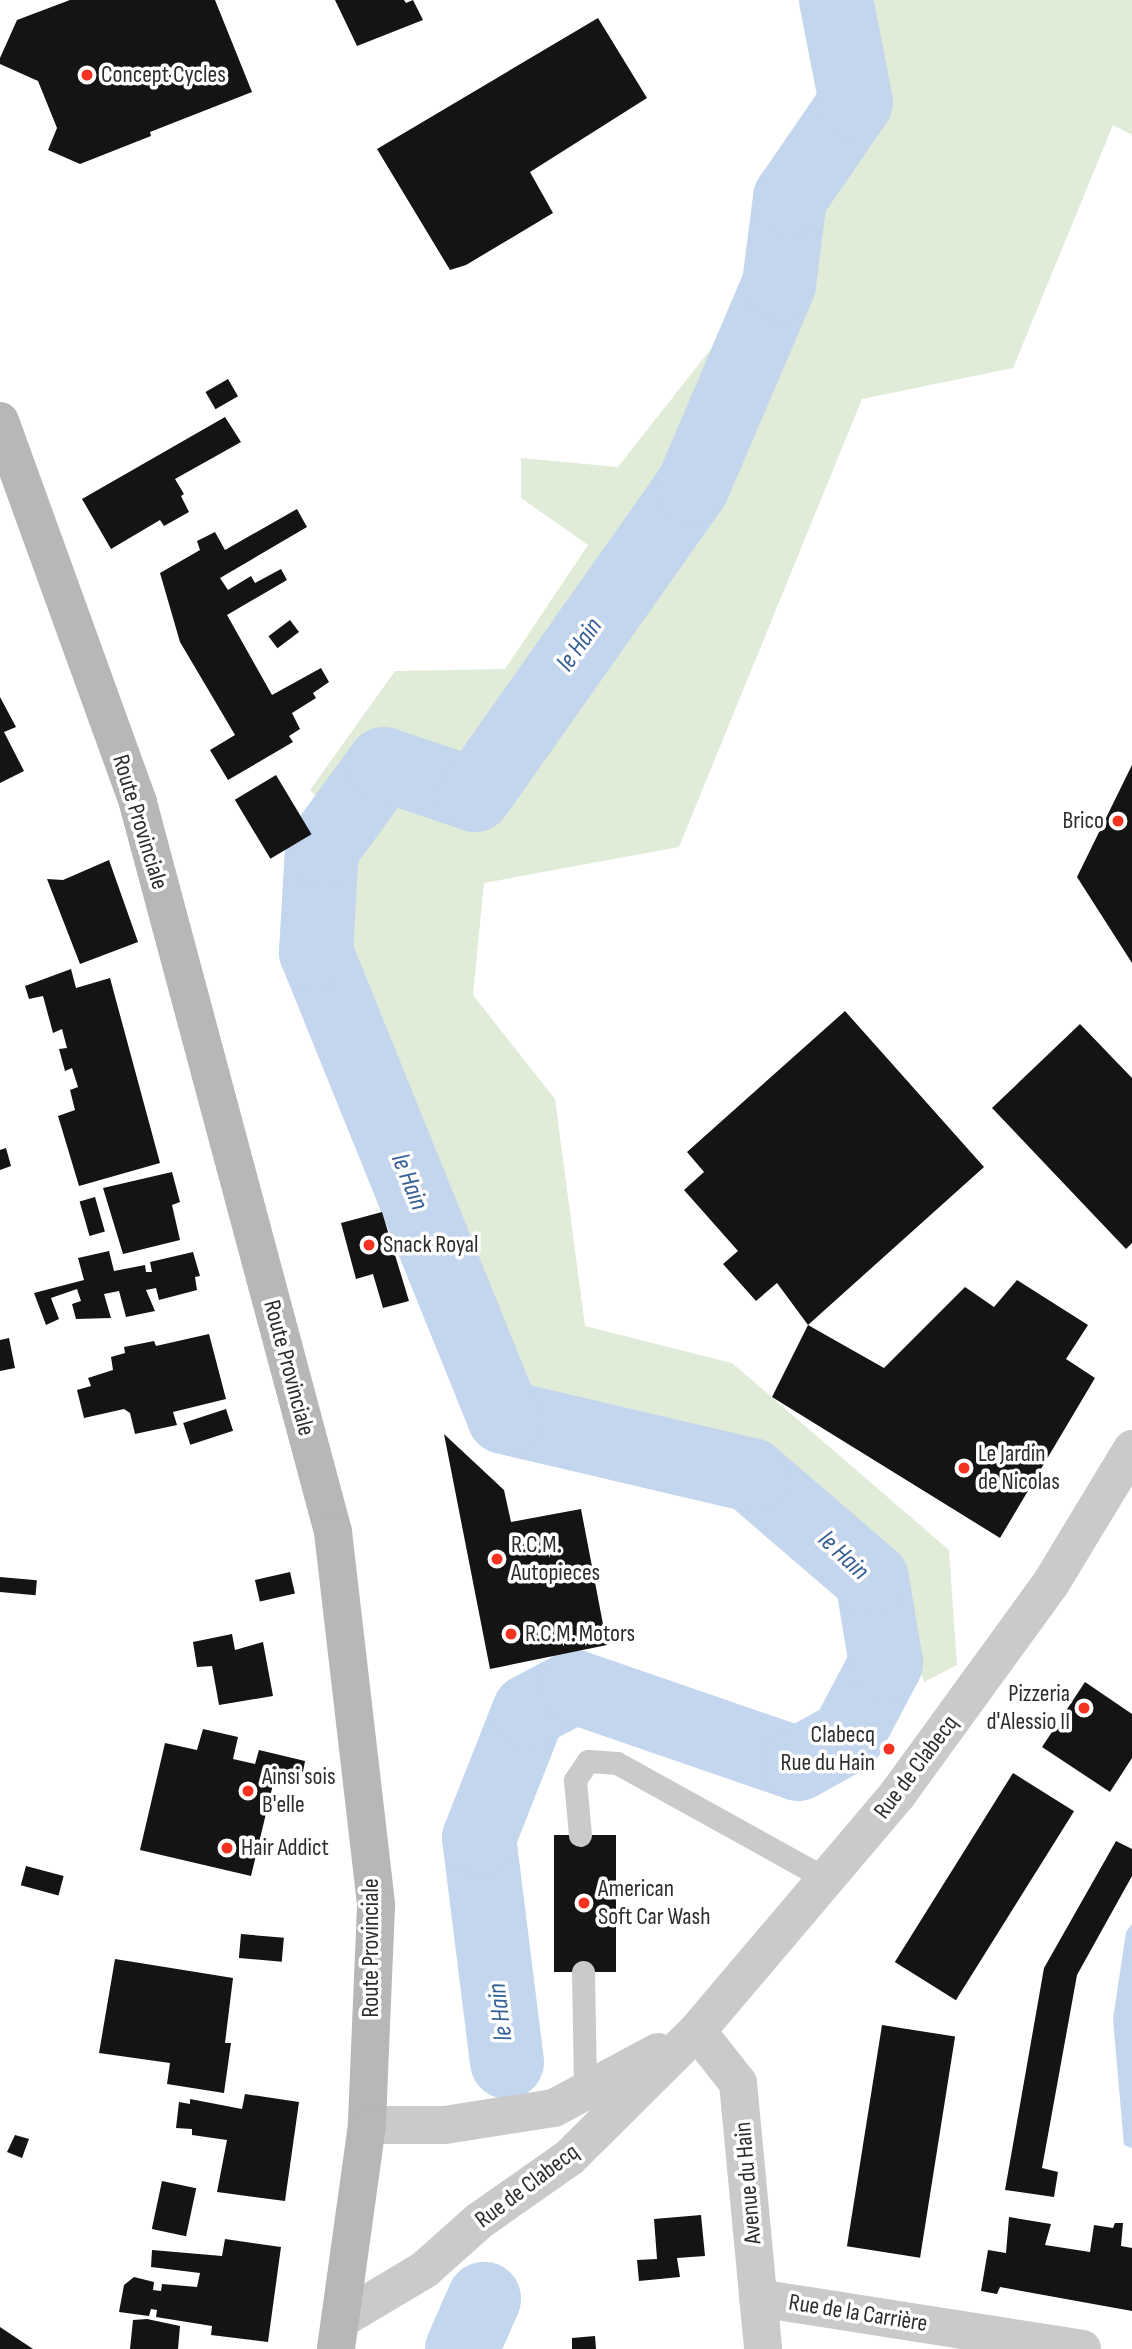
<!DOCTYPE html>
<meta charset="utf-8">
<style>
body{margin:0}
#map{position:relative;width:1132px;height:2349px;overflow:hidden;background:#fff;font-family:"Sofia Sans Condensed",sans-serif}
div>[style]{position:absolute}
.green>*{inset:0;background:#e0ecd8}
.water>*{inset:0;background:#c3d6ee}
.river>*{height:74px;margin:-37px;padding:0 37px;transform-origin:37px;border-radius:37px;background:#c3d6ee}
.building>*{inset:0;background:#141414;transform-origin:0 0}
.service>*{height:23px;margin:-11.5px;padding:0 11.5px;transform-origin:11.5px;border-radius:11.5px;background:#cacaca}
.minor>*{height:38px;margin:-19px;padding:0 19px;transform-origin:19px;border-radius:19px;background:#cacaca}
.tertiary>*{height:38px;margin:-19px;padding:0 19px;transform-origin:19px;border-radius:19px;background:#cacaca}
.secondary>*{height:38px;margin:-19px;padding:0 19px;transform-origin:19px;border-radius:19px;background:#b7b7b7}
.dots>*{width:19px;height:19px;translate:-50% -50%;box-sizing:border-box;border:4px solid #fff;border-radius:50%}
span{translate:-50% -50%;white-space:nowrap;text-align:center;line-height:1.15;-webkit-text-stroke:7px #fff;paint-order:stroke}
.poi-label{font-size:24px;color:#2d2d2d}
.left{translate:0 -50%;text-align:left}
.right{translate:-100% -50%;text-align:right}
.street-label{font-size:24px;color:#2d2d2d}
.water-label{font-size:26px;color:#355f95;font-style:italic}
</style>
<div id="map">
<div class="green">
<div style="clip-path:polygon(866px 0,1132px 0,1132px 135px,1113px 125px,1013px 368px,862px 399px,679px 847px,484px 883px,473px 995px,555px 1099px,585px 1326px,732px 1363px,949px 1550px,957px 1665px,924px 1682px,889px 1570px,765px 1467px,538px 1432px,451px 1291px,350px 963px,356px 837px,310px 790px,395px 671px,505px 669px,588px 545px,521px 498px,521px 458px,618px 467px,732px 322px,808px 288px,798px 233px,863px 133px,873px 46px)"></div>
</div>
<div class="water">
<div style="clip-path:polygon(1132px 1924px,1132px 2148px,1124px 2145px,1113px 2019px,1126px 1932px)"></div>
</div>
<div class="river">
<div style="left:507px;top:2062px;width:226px;rotate:-97.1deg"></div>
<div style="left:479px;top:1838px;width:136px;rotate:-68.5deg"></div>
<div style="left:529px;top:1711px;width:52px;rotate:-27.6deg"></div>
<div style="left:575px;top:1687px;width:236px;rotate:19deg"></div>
<div style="left:798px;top:1764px;width:56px;rotate:-28.9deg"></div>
<div style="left:847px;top:1737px;width:84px;rotate:-62.2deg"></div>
<div style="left:886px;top:1663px;width:85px;rotate:-99.5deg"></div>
<div style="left:872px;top:1579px;width:160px;rotate:-139.3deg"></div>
<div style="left:751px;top:1475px;width:254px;rotate:-166.8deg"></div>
<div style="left:504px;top:1417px;width:502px;rotate:-112.01deg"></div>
<div style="left:316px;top:952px;width:103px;rotate:-86.7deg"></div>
<div style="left:322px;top:849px;width:105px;rotate:-53.9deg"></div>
<div style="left:384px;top:764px;width:96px;rotate:18.8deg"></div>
<div style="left:475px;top:795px;width:378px;rotate:-54.8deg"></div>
<div style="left:693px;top:486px;width:220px;rotate:-66.9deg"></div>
<div style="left:779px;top:284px;width:87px;rotate:-82.7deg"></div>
<div style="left:790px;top:198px;width:116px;rotate:-55.5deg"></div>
<div style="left:856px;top:102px;width:104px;rotate:-101.1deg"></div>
<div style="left:462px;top:2349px;width:55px;rotate:-66.3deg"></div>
</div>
<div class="building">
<div style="clip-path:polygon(70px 0,215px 0,252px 92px,150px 132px,151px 136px,80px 164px,48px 150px,57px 128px,38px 81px,0 64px,0 58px,17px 20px)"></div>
<div style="clip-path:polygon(335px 0,404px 0,406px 3px,413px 0,423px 20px,357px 46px)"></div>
<div style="clip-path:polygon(598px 18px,647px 98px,530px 172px,553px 213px,466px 265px,450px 270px,377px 149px)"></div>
<div style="left:228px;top:379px;width:20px;height:26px;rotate:60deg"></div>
<div style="clip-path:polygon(225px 417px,241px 442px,175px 479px,184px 494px,181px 496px,189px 512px,164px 526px,160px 520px,111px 549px,82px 499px)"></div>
<div style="clip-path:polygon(297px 509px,307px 527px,220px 578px,228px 590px,251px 576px,255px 583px,281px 569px,287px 580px,227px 615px,272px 695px,321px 668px,329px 682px,313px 693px,316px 698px,292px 713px,300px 729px,289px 736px,293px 742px,228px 780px,210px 750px,235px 735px,180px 642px,160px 573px,200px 550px,197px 541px,215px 532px,225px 550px)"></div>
<div style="left:290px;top:620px;width:15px;height:27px;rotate:53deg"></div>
<div style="clip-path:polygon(0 697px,16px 727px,4px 732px,24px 771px,0 783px)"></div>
<div style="clip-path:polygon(1132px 765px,1132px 963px,1077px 877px)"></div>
<div style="left:276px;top:775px;width:69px;height:48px;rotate:59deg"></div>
<div style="clip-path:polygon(109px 860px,138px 942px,80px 964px,47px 879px,63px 880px)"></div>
<div style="clip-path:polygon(71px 969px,76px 988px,110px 978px,160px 1163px,79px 1186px,58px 1116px,75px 1110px,70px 1090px,78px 1087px,72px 1068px,65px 1071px,59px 1049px,67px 1048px,62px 1029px,53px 1033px,43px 996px,29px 999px,25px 986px)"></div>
<div style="clip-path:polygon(845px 1011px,984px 1167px,808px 1325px,777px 1283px,756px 1301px,723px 1264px,738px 1251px,684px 1190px,704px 1172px,687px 1152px)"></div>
<div style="clip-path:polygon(1080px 1024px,1132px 1078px,1132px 1243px,1126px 1249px,992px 1108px)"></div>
<div style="clip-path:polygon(6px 1148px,11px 1166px,0 1170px,0 1150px)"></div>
<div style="clip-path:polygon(172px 1172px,180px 1202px,172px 1205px,180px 1240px,123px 1254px,103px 1188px)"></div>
<div style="left:95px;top:1197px;width:36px;height:16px;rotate:74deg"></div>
<div style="clip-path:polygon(382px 1212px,409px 1301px,383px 1308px,373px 1274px,356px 1279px,341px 1223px)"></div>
<div style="clip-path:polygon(109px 1251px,114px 1271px,145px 1265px,146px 1272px,152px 1272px,150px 1262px,193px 1252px,200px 1276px,195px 1277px,197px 1290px,159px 1300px,156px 1288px,146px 1290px,155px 1311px,126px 1317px,119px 1291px,104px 1294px,111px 1318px,76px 1319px,72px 1304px,81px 1301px,77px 1289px,51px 1298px,59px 1319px,46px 1325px,34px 1293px,84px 1280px,78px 1258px)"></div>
<div style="clip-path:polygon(1017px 1280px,1088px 1325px,1066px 1359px,1095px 1378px,1000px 1538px,772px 1397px,808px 1325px,884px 1368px,965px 1287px,994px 1307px)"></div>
<div style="clip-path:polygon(209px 1334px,226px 1399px,173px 1412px,177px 1425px,135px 1434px,130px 1413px,124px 1409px,84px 1418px,77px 1390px,91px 1386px,88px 1378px,113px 1370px,111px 1357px,125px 1353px,124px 1347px,154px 1341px,156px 1346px)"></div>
<div style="clip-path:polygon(9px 1338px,15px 1368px,0 1371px,0 1340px)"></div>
<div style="left:226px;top:1409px;width:23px;height:45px;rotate:72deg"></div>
<div style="clip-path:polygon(444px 1434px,504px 1490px,511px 1522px,581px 1509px,607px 1645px,490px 1669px)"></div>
<div style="left:290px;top:1572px;width:22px;height:36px;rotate:77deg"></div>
<div style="left:0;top:1577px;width:37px;height:15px;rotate:5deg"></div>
<div style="clip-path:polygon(232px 1634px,235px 1650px,263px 1642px,273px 1696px,219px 1705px,212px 1666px,197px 1667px,193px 1642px)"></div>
<div style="clip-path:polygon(1085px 1682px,1132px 1714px,1132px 1758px,1110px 1792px,1042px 1747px)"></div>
<div style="clip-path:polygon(203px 1729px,238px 1737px,233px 1759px,255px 1764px,259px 1750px,305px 1761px,302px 1778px,276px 1772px,251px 1876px,140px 1850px,165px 1743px,197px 1750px)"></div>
<div style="left:1013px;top:1773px;width:72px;height:223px;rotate:32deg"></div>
<div style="left:554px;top:1835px;width:62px;height:137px"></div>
<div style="clip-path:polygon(1116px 1841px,1132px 1849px,1132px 1876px,1077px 1975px,1042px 2168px,1058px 2172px,1054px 2197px,1005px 2190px,1044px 1968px)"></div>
<div style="left:26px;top:1866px;width:39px;height:20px;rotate:15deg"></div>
<div style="left:241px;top:1934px;width:43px;height:24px;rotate:5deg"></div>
<div style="clip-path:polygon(115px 1959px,233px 1978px,225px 2043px,231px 2043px,224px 2093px,167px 2084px,170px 2063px,99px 2053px)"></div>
<div style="left:882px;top:2025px;width:74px;height:224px;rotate:9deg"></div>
<div style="clip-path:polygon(245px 2094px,299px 2102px,285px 2201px,217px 2192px,227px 2140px,192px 2135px,192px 2129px,176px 2128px,179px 2102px,190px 2104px,190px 2099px,242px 2109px)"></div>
<div style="clip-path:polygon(15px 2135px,29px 2139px,22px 2158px,7px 2152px)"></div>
<div style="left:162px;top:2181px;width:35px;height:49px;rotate:12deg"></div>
<div style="clip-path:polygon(701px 2215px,705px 2256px,677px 2258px,680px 2277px,639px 2281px,637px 2260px,657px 2259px,654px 2219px)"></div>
<div style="clip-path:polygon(1009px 2217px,1051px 2224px,1045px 2245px,1090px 2252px,1094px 2225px,1113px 2228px,1115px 2223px,1123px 2223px,1121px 2246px,1132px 2248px,1132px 2311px,1000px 2287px,997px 2294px,981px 2291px,988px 2250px,1006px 2253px)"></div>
<div style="clip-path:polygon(225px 2239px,281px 2247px,268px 2342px,211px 2335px,212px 2326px,156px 2317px,157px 2310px,151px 2309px,149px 2316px,119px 2312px,124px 2285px,134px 2277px,154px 2282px,153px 2290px,161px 2291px,162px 2284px,197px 2287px,200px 2273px,151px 2267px,152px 2250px,222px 2256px)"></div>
<div style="clip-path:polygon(147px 2319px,180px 2326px,178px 2349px,130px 2349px,133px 2320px)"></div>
<div style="clip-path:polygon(0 2327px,33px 2349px,0 2349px)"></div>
<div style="clip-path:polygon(595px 2336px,596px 2349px,572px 2349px,572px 2338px)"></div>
</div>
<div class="service">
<div style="left:580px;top:1835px;width:55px;rotate:-95.2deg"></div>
<div style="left:575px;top:1780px;width:23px;rotate:-56deg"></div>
<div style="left:588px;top:1761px;width:29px;rotate:4deg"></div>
<div style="left:617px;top:1763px;width:239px;rotate:29deg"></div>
<div style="left:583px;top:1972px;width:120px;rotate:89deg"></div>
</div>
<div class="minor">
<div style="left:697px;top:2031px;width:66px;rotate:51.7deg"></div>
<div style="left:738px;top:2083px;width:267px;rotate:84.6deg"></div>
<div style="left:758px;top:2298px;width:328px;rotate:8.9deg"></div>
</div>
<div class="tertiary">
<div style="left:367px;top:2125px;width:78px"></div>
<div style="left:445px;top:2125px;width:110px;rotate:-8.9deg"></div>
<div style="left:554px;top:2108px;width:118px;rotate:-28.3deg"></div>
<div style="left:340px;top:2320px;width:98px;rotate:-30.8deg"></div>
<div style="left:424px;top:2270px;width:74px;rotate:-41.7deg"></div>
<div style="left:479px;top:2221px;width:111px;rotate:-35.1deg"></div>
<div style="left:570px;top:2157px;width:179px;rotate:-44.8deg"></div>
<div style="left:697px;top:2031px;width:309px;rotate:-49.7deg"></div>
<div style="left:897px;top:1795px;width:262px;rotate:-54deg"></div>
<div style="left:1051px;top:1583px;width:157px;rotate:-58.8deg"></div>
</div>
<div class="secondary">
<div style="left:0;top:421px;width:406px;rotate:70.1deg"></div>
<div style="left:138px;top:803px;width:755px;rotate:75.02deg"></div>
<div style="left:333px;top:1532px;width:376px;rotate:83.4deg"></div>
<div style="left:376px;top:1906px;width:219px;rotate:92.4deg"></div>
<div style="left:367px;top:2125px;width:226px;rotate:97.9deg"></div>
</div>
<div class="dots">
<div style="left:87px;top:75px;background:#f3331f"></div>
<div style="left:1118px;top:821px;background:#f3331f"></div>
<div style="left:369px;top:1245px;background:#f3331f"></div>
<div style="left:964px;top:1468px;background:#f3331f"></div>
<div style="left:497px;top:1559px;background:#f3331f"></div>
<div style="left:511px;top:1634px;background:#f3331f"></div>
<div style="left:1084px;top:1708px;background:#f3331f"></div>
<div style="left:889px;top:1749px;background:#f3331f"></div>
<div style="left:248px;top:1791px;background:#f3331f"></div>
<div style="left:227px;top:1848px;background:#f3331f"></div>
<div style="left:584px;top:1903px;background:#f3331f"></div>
</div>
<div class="poi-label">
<span class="left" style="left:101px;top:75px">Concept Cycles</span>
<span class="right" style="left:1104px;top:821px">Brico</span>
<span class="left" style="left:383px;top:1245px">Snack Royal</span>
<span class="left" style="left:978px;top:1468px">Le Jardin<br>de Nicolas</span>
<span class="left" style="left:511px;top:1559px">R.C.M.<br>Autopieces</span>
<span class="left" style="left:525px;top:1634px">R.C.M. Motors</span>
<span class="right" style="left:1070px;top:1708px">Pizzeria<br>d'Alessio II</span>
<span class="right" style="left:875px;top:1749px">Clabecq<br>Rue du Hain</span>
<span class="left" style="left:262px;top:1791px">Ainsi sois<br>B'elle</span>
<span class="left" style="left:241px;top:1848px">Hair Addict</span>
<span class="left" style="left:598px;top:1903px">American<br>Soft Car Wash</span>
</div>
<div class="street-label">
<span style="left:140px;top:822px;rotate:73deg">Route Provinciale</span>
<span style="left:289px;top:1368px;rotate:75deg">Route Provinciale</span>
<span style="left:916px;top:1767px;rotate:-53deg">Rue de Clabecq</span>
<span style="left:371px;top:1948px;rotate:-90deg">Route Provinciale</span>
<span style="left:748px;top:2183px;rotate:-95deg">Avenue du Hain</span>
<span style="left:527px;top:2186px;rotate:-37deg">Rue de Clabecq</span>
<span style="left:858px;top:2313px;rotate:9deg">Rue de la Carrière</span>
</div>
<div class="water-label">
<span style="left:580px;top:645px;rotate:-55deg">le Hain</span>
<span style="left:409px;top:1182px;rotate:68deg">le Hain</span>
<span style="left:843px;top:1556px;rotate:43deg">le Hain</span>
<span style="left:501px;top:2012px;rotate:-97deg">le Hain</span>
</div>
</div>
